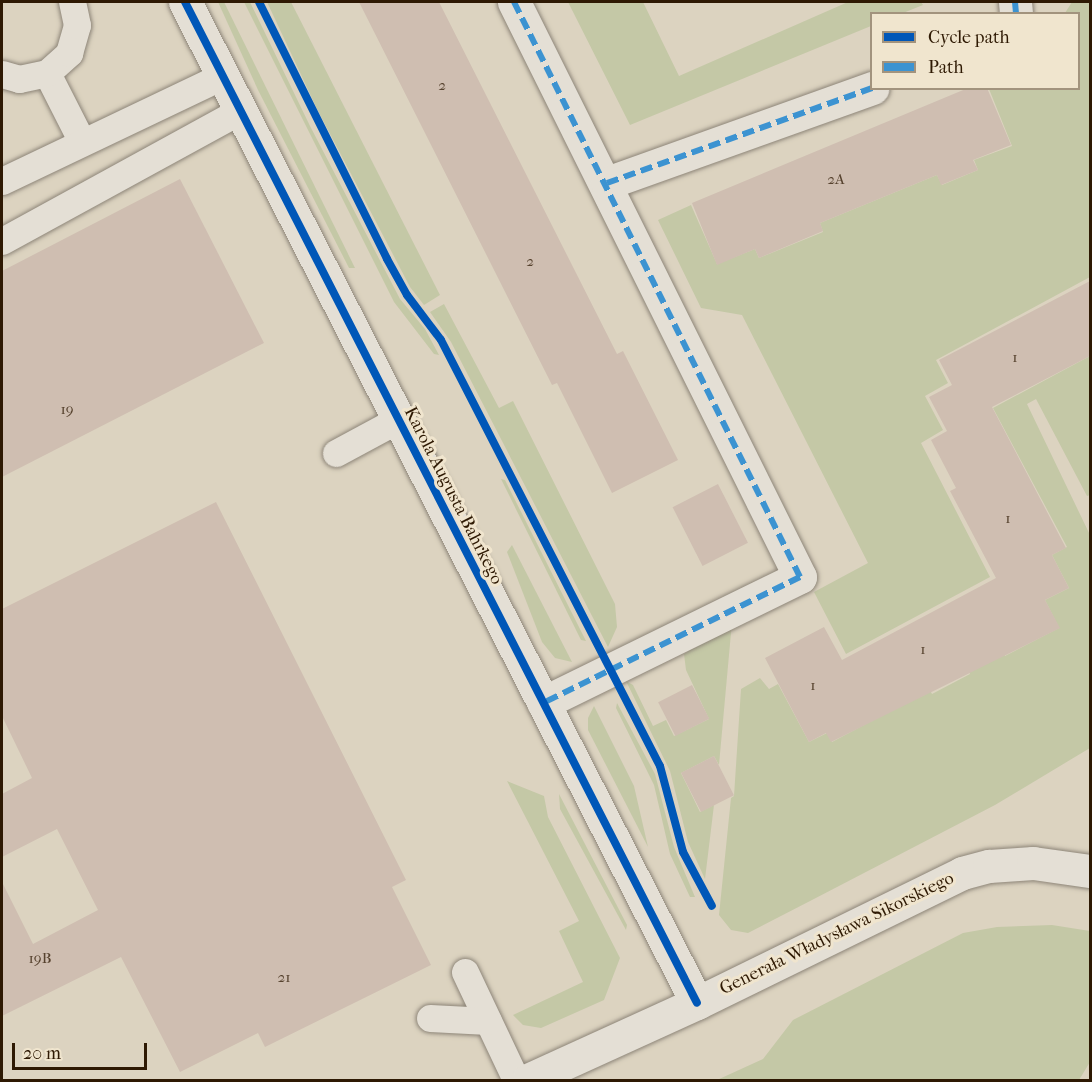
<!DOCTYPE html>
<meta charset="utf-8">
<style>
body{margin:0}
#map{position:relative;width:1092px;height:1082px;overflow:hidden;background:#dcd3c0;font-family:"IM FELL French Canon",serif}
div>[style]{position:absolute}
.green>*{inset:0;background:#c4c8a6}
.building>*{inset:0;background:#cfbeb1;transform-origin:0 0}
.roads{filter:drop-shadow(0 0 2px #8d8578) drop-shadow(0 0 2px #8d8578)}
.lane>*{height:27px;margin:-13.5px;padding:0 13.5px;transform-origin:13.5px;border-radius:13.5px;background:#e4dfd5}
.street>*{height:33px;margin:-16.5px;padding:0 16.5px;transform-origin:16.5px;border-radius:16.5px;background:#e4dfd5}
.secondary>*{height:33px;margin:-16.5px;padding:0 16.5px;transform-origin:16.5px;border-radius:16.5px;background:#e4dfd5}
.quiet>*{height:6px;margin-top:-3px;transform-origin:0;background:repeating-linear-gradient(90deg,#3c93d1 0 12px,transparent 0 18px)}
.cycleway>*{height:8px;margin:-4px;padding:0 4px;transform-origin:4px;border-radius:4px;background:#0057b8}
span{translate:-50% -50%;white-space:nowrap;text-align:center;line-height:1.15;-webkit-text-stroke:6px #f0e5ce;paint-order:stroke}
.number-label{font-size:15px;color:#56422e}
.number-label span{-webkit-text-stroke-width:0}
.street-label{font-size:18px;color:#2e1903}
.frame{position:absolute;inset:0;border:3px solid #2e1903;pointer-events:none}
.legend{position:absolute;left:870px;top:12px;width:210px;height:78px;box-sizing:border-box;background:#f0e5ce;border:2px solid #a2937d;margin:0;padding:8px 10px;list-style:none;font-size:18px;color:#2e1903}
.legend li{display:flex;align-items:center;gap:12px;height:30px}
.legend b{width:30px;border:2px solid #a2937d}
.scale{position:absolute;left:12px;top:1043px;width:135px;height:27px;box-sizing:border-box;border:3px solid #2e1903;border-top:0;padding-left:8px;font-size:18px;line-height:21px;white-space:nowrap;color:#2e1903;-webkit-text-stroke:4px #f0e5ce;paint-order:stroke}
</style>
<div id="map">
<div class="green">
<div style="clip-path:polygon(218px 2px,224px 2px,355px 268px,349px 268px,258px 90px)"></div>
<div style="clip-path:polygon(244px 2px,250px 2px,310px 126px,400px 299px,425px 329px,439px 355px,434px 354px,394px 302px)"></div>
<div style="clip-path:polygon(267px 2px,291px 2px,440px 295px,424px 305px,410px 287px,317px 109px)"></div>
<div style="clip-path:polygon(568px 2px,643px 2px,679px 76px,848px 2px,921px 2px,923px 5px,903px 13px,872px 14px,871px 26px,630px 125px)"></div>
<div style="clip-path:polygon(1072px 2px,1090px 2px,1090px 277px,936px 360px,948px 383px,925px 396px,943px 430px,921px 443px,990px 577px,846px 654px,814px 592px,868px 563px,742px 315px,701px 308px,658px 220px,691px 205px,717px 264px,755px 249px,759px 258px,823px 232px,820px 223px,937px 175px,942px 185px,978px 170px,974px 160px,1012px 146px,989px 89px,1078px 88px,1078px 14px,1065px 13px)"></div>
<div style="clip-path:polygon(444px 304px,499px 408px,513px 401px,615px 604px,617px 627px,608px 647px,451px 342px,430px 312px)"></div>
<div style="clip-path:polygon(1090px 356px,1090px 495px,1087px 496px,1036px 399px,1027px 404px,1090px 535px,1090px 748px,995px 805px,812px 900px,748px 933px,731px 930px,719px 915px,731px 798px,734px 796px,741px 689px,760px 678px,769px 689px,778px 684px,809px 742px,827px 733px,832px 742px,894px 709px,926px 683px,932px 694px,970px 674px,965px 663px,999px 644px,1005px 656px,1059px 628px,1045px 600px,1069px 588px,1052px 555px,1067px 547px,993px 408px)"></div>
<div style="clip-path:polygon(501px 479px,505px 480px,586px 641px,581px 640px)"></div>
<div style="clip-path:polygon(512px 545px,572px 662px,555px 658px,542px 642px,507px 552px)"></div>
<div style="clip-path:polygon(732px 622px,719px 765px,714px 756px,681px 773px,700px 812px,714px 805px,705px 879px,688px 842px,670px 771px,626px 681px,633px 685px,653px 726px,666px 720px,674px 736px,709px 719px,686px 670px,684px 654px)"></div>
<div style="clip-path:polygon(617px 703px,655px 774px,674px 847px,695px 897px,690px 897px,670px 854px,654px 785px,616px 708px)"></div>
<div style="clip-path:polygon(594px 706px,634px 786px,648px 847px,588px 730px,588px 718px)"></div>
<div style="clip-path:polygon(507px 781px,544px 796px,548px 817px,620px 958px,604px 1000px,541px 1028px,523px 1025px,513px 1015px,583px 982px,559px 931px,579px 921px)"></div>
<div style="clip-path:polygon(559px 794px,627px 925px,626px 930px,560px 809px)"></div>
<div style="clip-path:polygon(1052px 925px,1090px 931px,1090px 1062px,1079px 1080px,717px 1080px,763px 1059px,793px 1020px,963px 933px,997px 927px)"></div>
</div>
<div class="building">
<div style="clip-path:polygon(359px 2px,439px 2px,617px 354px,623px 351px,678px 460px,612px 493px,557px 383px,552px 385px)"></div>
<div style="clip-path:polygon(968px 88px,987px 88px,1011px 145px,973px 160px,978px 170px,941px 185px,937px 175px,820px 223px,823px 231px,759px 258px,755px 249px,717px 265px,692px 203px)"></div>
<div style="clip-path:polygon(180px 179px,264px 343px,2px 477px,2px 271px)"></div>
<div style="clip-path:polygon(1090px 281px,1090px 356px,992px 407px,1066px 548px,1052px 555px,1069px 588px,1045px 600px,1060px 628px,831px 742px,826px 733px,809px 742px,765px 658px,824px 627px,842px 660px,996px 578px,950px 491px,956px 488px,931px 440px,947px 431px,929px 397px,952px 385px,939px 360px)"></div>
<div style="left:718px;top:484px;width:66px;height:51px;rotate:63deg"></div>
<div style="clip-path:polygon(216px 502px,406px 880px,392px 887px,431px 965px,265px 1047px,258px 1033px,180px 1072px,121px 957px,2px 1016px,2px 882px,33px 944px,98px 910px,57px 829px,2px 857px,2px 794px,32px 778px,2px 716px,2px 609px)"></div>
<div style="left:692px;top:685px;width:38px;height:38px;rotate:63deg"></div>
<div style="left:714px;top:756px;width:44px;height:37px;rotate:63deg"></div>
</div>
<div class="roads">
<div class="lane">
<div style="left:47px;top:73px;width:77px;rotate:63.1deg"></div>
<div style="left:2px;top:74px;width:18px;rotate:16deg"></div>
<div style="left:19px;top:79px;width:29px;rotate:-12deg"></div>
<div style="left:47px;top:73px;width:30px;rotate:-42deg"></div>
<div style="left:69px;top:53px;width:29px;rotate:-74deg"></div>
<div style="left:77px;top:25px;width:24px;rotate:-102deg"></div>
<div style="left:2px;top:181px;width:244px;rotate:-25.5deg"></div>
<div style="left:2px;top:241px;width:270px;rotate:-28.7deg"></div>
<div style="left:336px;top:453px;width:69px;rotate:-28.4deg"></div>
<div style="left:465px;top:972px;width:119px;rotate:64.7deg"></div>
<div style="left:430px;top:1018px;width:58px;rotate:3deg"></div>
</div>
<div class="street">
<div style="left:514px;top:2px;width:642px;rotate:63.55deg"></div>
<div style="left:800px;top:577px;width:286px;rotate:153.9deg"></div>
<div style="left:1015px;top:2px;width:12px;rotate:85deg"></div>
<div style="left:607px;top:183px;width:282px;rotate:-19.7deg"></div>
</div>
<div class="secondary">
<div style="left:185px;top:2px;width:1124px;rotate:62.91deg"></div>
<div style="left:528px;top:1080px;width:186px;rotate:-24.5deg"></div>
<div style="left:697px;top:1003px;width:295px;rotate:-26.1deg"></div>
<div style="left:962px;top:873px;width:28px;rotate:-15deg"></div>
<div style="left:989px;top:866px;width:44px;rotate:-3.9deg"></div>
<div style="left:1033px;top:863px;width:58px;rotate:8deg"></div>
</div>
</div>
<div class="quiet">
<div style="left:514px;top:2px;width:642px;rotate:63.55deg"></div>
<div style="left:800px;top:577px;width:286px;rotate:153.9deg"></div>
<div style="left:1015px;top:2px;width:12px;rotate:85deg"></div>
<div style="left:607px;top:183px;width:282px;rotate:-19.7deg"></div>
</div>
<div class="cycleway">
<div style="left:185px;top:2px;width:1124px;rotate:62.91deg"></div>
<div style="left:259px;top:2px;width:287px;rotate:63.5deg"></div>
<div style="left:387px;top:259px;width:41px;rotate:60.9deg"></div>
<div style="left:407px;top:295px;width:56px;rotate:52.9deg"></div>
<div style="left:441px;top:340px;width:479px;rotate:62.8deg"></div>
<div style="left:660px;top:766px;width:89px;rotate:75deg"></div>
<div style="left:683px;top:852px;width:61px;rotate:61.8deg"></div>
</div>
<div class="number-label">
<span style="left:442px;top:86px">2</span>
<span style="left:836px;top:180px">2A</span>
<span style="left:530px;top:262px">2</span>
<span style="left:1015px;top:358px">1</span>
<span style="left:67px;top:410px">19</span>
<span style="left:1008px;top:519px">1</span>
<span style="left:923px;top:650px">1</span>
<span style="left:813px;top:686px">1</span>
<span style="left:40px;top:959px">19B</span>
<span style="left:284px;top:978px">21</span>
</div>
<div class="street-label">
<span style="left:453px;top:496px;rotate:63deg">Karola Augusta Bahrkego</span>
<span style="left:837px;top:934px;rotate:-26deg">Generała Władysława Sikorskiego</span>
</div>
<div class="frame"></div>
<ul class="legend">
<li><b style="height:8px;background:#0057b8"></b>Cycle path</li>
<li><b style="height:8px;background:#3c93d1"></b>Path</li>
</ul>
<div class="scale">20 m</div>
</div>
